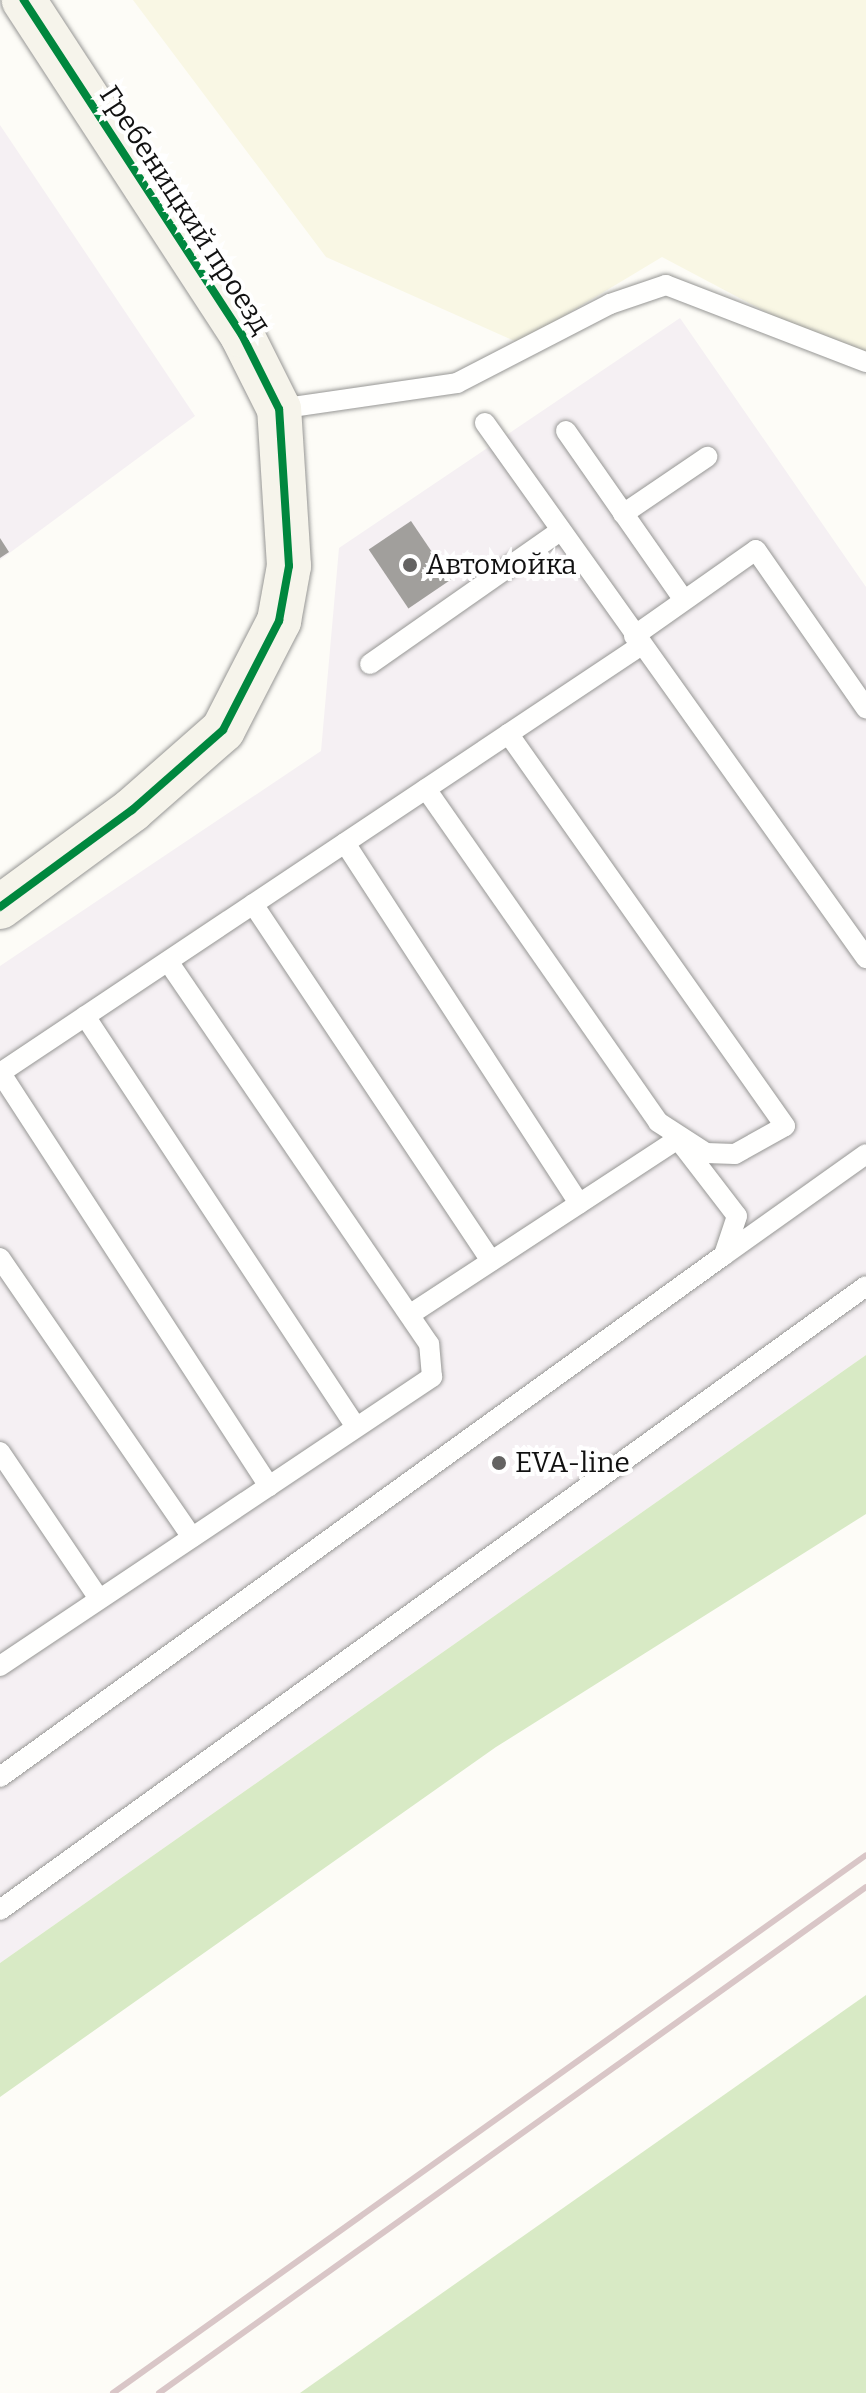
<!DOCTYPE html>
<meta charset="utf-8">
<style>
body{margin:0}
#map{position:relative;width:866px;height:2393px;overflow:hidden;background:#fdfcf7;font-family:Bitter,serif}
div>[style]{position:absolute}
.industrial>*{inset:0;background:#f5f0f3}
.farmland>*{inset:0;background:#f9f7e4}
.forest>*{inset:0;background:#d8eac5}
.building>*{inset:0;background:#a19f9c;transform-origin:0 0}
.roads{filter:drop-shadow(0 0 2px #979795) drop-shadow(0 0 2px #979795)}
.lane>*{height:20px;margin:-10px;padding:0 10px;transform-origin:10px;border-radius:10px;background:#fffffe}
.secondary>*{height:44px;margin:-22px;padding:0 22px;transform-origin:22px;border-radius:22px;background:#f6f4eb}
.rail>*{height:6px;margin:-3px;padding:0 3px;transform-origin:3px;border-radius:3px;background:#d9c6c7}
.cycleway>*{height:8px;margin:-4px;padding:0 4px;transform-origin:4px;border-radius:4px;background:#00873e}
.dots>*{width:22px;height:22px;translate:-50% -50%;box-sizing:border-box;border:4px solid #fff;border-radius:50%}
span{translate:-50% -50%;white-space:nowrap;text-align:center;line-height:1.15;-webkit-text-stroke:8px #fff;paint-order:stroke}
.street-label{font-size:28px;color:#111}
.poi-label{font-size:28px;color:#111}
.left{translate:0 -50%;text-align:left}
</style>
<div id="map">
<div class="industrial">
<div style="clip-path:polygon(0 125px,195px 416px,0 560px)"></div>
<div style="clip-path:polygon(680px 318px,866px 587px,866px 1355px,0 1963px,0 966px,321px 751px,339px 548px)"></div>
</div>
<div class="farmland">
<div style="clip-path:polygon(133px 0,866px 0,866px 365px,662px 257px,519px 343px,326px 257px)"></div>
</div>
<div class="forest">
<div style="clip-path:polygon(866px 1355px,866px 1514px,496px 1747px,0 2097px,0 1963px)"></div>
<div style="clip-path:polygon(866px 1995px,866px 2393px,300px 2393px)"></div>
</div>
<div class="building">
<div style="left:411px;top:521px;width:71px;height:51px;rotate:56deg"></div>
<div style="clip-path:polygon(0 538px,9px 552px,0 558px)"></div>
</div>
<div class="roads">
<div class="lane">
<div style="left:279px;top:409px;width:180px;rotate:-8.3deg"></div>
<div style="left:457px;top:383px;width:172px;rotate:-27.3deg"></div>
<div style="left:610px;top:304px;width:59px;rotate:-18.7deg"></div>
<div style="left:666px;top:285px;width:214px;rotate:21.1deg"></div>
<div style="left:485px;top:423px;width:657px;rotate:54.54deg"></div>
<div style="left:566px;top:431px;width:206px;rotate:55.1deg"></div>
<div style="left:623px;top:514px;width:102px;rotate:-34.2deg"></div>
<div style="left:634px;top:636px;width:149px;rotate:-35.2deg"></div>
<div style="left:756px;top:550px;width:193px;rotate:55.2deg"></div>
<div style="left:370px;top:664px;width:232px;rotate:-35deg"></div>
<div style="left:426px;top:789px;width:406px;rotate:55.1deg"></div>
<div style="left:658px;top:1122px;width:57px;rotate:32.9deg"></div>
<div style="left:706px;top:1153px;width:29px;rotate:2deg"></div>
<div style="left:735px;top:1154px;width:57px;rotate:-29.2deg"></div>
<div style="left:785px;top:1126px;width:480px;rotate:-125.2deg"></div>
<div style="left:345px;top:843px;width:430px;rotate:57deg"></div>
<div style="left:253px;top:904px;width:429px;rotate:56.3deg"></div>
<div style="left:85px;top:1016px;width:492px;rotate:56.6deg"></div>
<div style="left:0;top:1072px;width:494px;rotate:57deg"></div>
<div style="left:0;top:1073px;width:769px;rotate:-33.71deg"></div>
<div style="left:724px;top:1255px;width:174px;rotate:-35.4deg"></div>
<div style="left:0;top:1258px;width:339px;rotate:55.5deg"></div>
<div style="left:0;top:1452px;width:177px;rotate:56deg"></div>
<div style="left:0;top:1666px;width:520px;rotate:-33.78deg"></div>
<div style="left:432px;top:1377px;width:33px;rotate:-95deg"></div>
<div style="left:429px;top:1344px;width:463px;rotate:-124.3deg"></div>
<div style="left:0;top:1777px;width:893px;rotate:-35.79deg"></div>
<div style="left:724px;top:1255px;width:41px;rotate:-71.6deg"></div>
<div style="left:737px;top:1216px;width:97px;rotate:-127.5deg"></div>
<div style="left:678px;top:1139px;width:321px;rotate:146.8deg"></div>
<div style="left:0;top:1910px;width:1067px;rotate:-35.77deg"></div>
</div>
<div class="secondary">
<div style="left:0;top:907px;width:164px;rotate:-36.3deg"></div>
<div style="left:132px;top:810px;width:121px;rotate:-41.3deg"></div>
<div style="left:223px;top:730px;width:123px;rotate:-62.8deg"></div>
<div style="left:279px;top:621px;width:56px;rotate:-79.7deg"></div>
<div style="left:289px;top:566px;width:157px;rotate:-93.6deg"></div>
<div style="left:279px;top:409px;width:83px;rotate:-116.6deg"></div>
<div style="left:242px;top:335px;width:400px;rotate:-123.1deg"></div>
</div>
</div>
<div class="rail">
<div style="left:113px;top:2393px;width:925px;rotate:-35.54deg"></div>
<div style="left:159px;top:2393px;width:869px;rotate:-35.59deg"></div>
</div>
<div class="cycleway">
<div style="left:0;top:907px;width:164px;rotate:-36.3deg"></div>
<div style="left:132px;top:810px;width:121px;rotate:-41.3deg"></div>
<div style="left:223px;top:730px;width:123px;rotate:-62.8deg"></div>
<div style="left:279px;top:621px;width:56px;rotate:-79.7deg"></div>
<div style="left:289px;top:566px;width:157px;rotate:-93.6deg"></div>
<div style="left:279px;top:409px;width:83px;rotate:-116.6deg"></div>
<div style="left:242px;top:335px;width:400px;rotate:-123.1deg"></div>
</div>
<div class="dots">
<div style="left:410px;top:565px;background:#646362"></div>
<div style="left:499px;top:1463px;background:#646362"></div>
</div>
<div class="street-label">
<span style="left:185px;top:210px;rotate:57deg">Гребеницкий проезд</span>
</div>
<div class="poi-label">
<span class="left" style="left:426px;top:565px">Автомойка</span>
<span class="left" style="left:515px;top:1463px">EVA-line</span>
</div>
</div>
